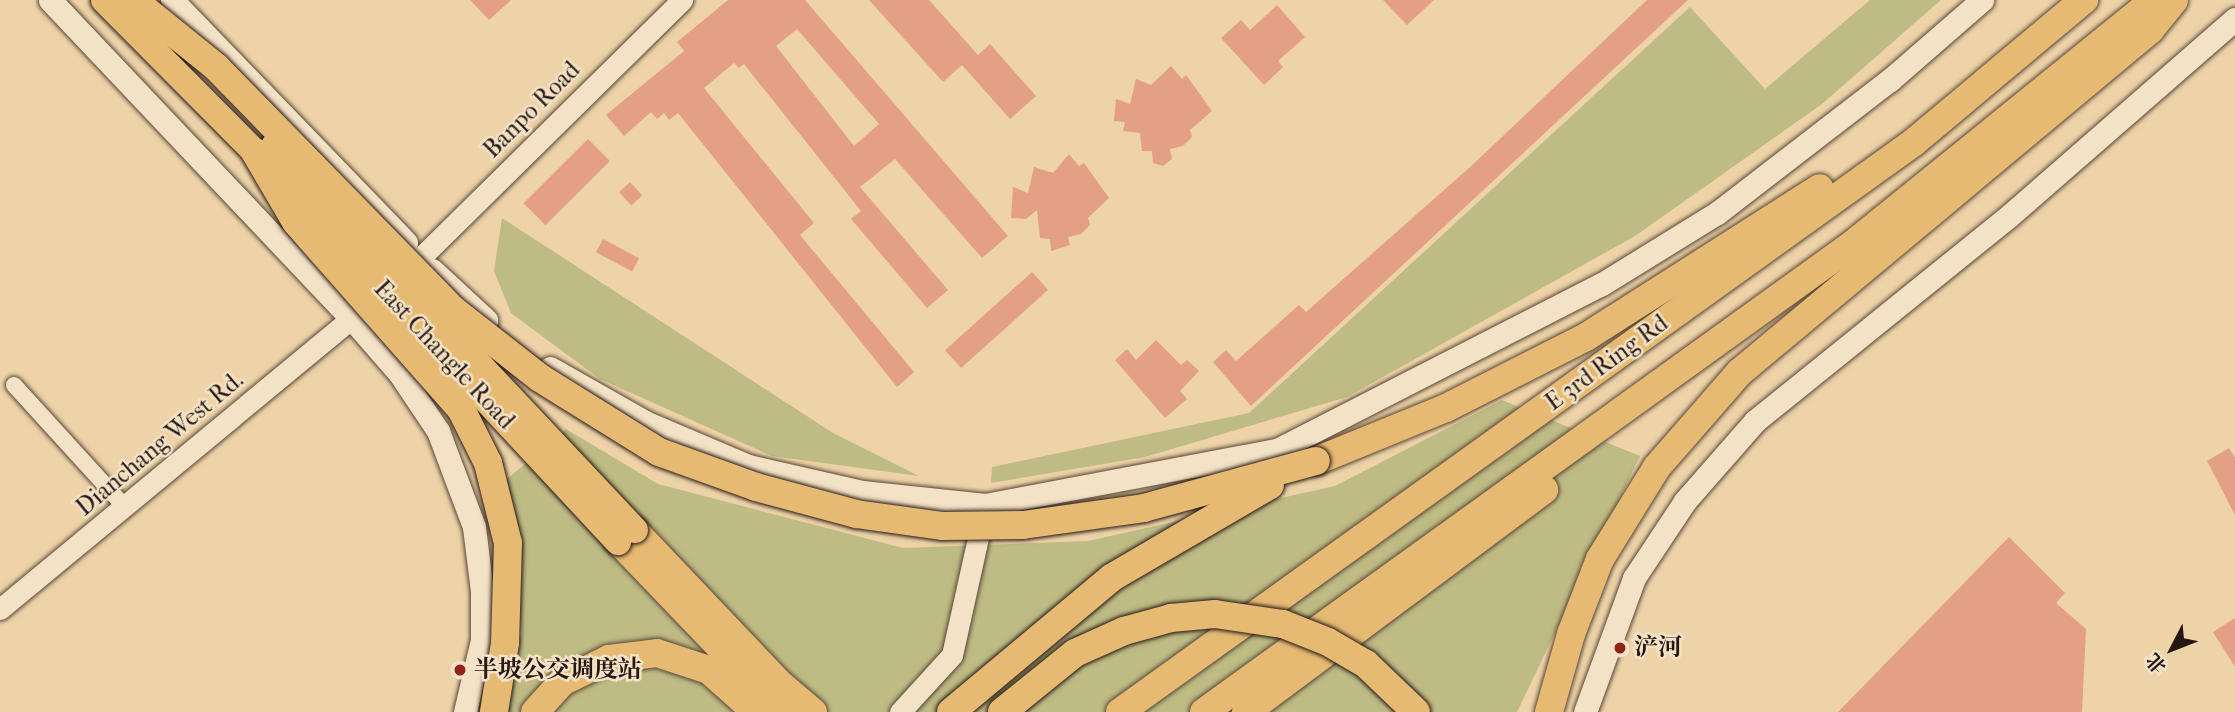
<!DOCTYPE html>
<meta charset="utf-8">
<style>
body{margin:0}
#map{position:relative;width:2235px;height:712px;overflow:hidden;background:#eed3a8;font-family:"IM FELL French Canon","Noto Serif SC",serif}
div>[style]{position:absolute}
.green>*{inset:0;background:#bebb84}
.building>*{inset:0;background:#e3a084;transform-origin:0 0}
.roads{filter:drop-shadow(0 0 2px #574738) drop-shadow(0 0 2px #574738)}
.minor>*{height:16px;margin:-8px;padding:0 8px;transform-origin:8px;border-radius:8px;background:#f4e2c6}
.tertiary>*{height:21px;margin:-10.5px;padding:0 10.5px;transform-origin:10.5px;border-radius:10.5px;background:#f4e2c6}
.secondary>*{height:23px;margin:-11.5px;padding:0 11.5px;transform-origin:11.5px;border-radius:11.5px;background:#f4e2c6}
.primary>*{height:26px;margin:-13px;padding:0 13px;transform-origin:13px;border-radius:13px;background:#e7ba74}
.trunk>*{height:28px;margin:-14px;padding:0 14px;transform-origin:14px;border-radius:14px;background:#e7ba74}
.bridges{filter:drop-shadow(0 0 2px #251813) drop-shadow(0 0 2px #251813)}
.primary-bridge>*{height:26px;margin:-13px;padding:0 13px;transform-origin:13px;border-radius:13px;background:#e7ba74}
.trunk-bridge>*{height:28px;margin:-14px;padding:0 14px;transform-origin:14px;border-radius:14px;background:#e7ba74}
.dots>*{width:19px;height:19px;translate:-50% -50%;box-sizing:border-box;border:4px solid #f4e2c6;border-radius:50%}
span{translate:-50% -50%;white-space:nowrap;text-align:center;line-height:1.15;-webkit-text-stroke:5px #f4e2c6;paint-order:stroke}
.street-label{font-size:24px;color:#251813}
.poi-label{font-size:24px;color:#251813;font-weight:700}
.left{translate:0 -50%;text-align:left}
.north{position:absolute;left:2137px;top:614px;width:70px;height:70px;-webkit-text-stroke:5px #f4e2c6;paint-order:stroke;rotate:228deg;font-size:19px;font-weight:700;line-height:28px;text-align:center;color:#251813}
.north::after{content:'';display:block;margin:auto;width:24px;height:32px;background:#251813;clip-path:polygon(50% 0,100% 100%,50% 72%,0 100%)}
</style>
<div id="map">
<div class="green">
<div style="clip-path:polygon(1870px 0,1941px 0,1822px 104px,1635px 236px,1347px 397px,1145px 457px,991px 483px,992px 467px,1249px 413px,1690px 7px,1765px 89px)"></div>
<div style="clip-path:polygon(502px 218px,833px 433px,919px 476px,772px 456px,600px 379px,511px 313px,494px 271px)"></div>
<div style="clip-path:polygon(1502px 400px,1640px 456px,1517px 712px,499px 712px,522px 633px,506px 480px,566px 429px,658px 484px,903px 548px,1088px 541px,1335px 486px)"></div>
</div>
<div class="building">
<div style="clip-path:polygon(470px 0,511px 0,489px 20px)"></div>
<div style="clip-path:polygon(evenodd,728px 0,805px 0,1008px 236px,982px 258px,895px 159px,860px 187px,948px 290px,927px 308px,851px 219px,861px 211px,744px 64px,739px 68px,734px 63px,704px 88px,814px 223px,800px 235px,914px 372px,897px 387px,678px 113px,669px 120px,664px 113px,657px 119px,651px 112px,624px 136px,606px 115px,684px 51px,677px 42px,728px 0,797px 29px,879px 124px,854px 146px,776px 46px,797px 29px)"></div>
<div style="clip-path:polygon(869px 0,929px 0,978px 55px,990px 44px,1036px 96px,1010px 119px,962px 65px,943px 82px)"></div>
<div style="clip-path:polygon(1383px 0,1434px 0,1407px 25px)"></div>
<div style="clip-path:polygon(1647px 0,1688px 0,1251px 406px,1213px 362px,1226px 350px,1236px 361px,1299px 305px,1306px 312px,1469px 168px)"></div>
<div style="clip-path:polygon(1277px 5px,1305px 37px,1278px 61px,1283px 67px,1264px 85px,1221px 38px,1241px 20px,1250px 30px)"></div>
<div style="clip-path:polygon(1171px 66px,1182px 79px,1186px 75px,1212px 111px,1190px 130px,1192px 137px,1183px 146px,1170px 149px,1172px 159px,1163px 166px,1153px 163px,1152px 151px,1142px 151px,1140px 133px,1123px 131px,1125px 122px,1114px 121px,1116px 99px,1130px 104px,1136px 79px,1151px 85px)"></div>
<div style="left:588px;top:139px;width:31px;height:91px;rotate:45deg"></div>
<div style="clip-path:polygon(1069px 154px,1079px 166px,1084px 163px,1109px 198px,1088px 218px,1090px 225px,1081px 234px,1068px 237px,1070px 245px,1051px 251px,1050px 239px,1040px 238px,1037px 210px,1026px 219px,1011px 218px,1013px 187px,1028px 193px,1034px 167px,1053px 173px)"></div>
<div style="left:630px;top:182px;width:18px;height:15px;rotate:47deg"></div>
<div style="left:603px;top:239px;width:41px;height:15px;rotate:28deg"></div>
<div style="left:1032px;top:272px;width:24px;height:117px;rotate:48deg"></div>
<div style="clip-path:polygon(1156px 340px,1181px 365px,1187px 360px,1199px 371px,1180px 391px,1187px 399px,1165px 418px,1115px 360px,1127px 349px,1136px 360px)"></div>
<div style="clip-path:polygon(2229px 448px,2235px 458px,2235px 515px,2207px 461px)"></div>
<div style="clip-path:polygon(2009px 537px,2065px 593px,2056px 603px,2086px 629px,2082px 712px,1838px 712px)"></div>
<div style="clip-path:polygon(2235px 618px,2235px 667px,2213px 632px)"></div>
</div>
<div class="roads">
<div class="minor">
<div style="left:14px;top:385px;width:165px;rotate:47.7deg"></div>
</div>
<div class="tertiary">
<div style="left:401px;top:277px;width:395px;rotate:-44.6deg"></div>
<div style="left:0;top:609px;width:474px;rotate:-39.6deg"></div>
<div style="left:900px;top:712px;width:77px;rotate:-47.6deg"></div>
<div style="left:952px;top:655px;width:148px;rotate:-77.5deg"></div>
</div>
<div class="secondary">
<div style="left:50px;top:0;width:439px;rotate:46.6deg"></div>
<div style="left:352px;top:319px;width:73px;rotate:48.9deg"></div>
<div style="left:400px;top:374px;width:69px;rotate:56.3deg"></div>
<div style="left:438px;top:431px;width:103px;rotate:69.4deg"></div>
<div style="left:474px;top:527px;width:64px;rotate:82.9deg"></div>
<div style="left:482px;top:591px;width:49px;rotate:90deg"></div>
<div style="left:482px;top:640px;width:74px;rotate:103.3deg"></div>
<div style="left:172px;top:0;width:337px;rotate:46deg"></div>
<div style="left:432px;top:270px;width:74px;rotate:42.8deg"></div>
<div style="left:550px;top:368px;width:109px;rotate:29.6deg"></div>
<div style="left:645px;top:422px;width:112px;rotate:23.1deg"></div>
<div style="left:748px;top:466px;width:117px;rotate:12.8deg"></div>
<div style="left:862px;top:492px;width:124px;rotate:6deg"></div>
<div style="left:985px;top:505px;width:297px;rotate:-10.7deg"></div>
<div style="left:1277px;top:450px;width:365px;rotate:-27.1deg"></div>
<div style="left:1602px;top:284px;width:135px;rotate:-31.7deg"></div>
<div style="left:1717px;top:213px;width:218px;rotate:-37.6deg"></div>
<div style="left:1890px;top:80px;width:122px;rotate:-41deg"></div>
<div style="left:1585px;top:712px;width:143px;rotate:-69.9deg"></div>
<div style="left:1634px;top:578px;width:92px;rotate:-56.5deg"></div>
<div style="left:1685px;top:501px;width:106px;rotate:-48.8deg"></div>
<div style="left:1755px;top:421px;width:326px;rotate:-38.9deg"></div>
<div style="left:2009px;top:216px;width:300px;rotate:-41.1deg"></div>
</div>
<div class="primary">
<div style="left:635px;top:530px;width:236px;rotate:46.5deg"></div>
<div style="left:618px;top:542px;width:236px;rotate:46.2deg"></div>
</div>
<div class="trunk">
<div style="left:1316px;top:461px;width:140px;rotate:-22.2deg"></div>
<div style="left:1446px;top:408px;width:157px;rotate:-26.9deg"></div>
<div style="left:1586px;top:337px;width:277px;rotate:-32.5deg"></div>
<div style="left:781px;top:685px;width:42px;rotate:40.2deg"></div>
<div style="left:535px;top:712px;width:40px;rotate:-48deg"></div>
<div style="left:562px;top:682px;width:52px;rotate:-26.1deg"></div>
<div style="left:609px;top:659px;width:48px;rotate:-7.1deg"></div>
<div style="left:657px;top:653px;width:55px;rotate:18.1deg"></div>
<div style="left:709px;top:670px;width:63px;rotate:41.8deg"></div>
<div style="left:1120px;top:712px;width:977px;rotate:-35.67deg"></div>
<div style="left:1914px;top:142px;width:222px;rotate:-39.9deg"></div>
<div style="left:1204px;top:712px;width:800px;rotate:-35.8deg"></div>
<div style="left:1853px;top:244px;width:387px;rotate:-39deg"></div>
<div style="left:1246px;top:712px;width:372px;rotate:-36.7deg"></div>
<div style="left:1549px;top:712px;width:81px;rotate:-74.2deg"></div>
<div style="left:1571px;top:634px;width:80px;rotate:-68.9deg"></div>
<div style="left:1600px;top:559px;width:108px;rotate:-58.2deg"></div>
<div style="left:1657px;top:467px;width:126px;rotate:-48.9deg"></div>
<div style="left:1740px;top:372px;width:534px;rotate:-39.83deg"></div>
<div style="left:2150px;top:30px;width:38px;rotate:-51deg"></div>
</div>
</div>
<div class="bridges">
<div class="primary-bridge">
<div style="left:104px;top:0;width:214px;rotate:45.2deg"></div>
<div style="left:255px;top:152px;width:533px;rotate:47.05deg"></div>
<div style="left:274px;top:146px;width:527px;rotate:46.77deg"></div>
</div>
<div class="trunk-bridge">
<div style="left:133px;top:0;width:107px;rotate:38.9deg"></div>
<div style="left:216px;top:67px;width:338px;rotate:45.7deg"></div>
<div style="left:452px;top:309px;width:112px;rotate:38.1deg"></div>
<div style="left:540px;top:378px;width:140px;rotate:31.9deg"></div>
<div style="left:659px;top:452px;width:103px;rotate:19.8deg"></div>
<div style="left:756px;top:487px;width:104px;rotate:15.1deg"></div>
<div style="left:856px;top:514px;width:88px;rotate:7.9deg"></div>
<div style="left:943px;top:526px;width:80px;rotate:-0.7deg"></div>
<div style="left:1023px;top:525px;width:122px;rotate:-8deg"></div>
<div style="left:1144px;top:508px;width:178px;rotate:-15.3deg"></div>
<div style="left:255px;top:152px;width:81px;rotate:59.6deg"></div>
<div style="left:296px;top:222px;width:249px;rotate:48.6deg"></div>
<div style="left:461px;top:409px;width:60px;rotate:63.4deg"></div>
<div style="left:488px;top:463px;width:82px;rotate:76deg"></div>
<div style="left:508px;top:543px;width:100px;rotate:91.7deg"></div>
<div style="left:505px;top:643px;width:70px;rotate:99.1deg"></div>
<div style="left:951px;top:712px;width:209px;rotate:-39.9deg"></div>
<div style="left:1111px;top:578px;width:184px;rotate:-30.3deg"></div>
<div style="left:1002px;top:712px;width:94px;rotate:-38.9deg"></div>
<div style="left:1075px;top:653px;width:54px;rotate:-24.2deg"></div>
<div style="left:1124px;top:631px;width:49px;rotate:-15.5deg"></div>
<div style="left:1171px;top:618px;width:44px;rotate:-5.2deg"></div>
<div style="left:1215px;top:614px;width:69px;rotate:8.4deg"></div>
<div style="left:1283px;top:624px;width:48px;rotate:21.8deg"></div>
<div style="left:1328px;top:642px;width:44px;rotate:30.1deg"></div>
<div style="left:1366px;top:664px;width:69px;rotate:43.8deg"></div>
</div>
</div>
<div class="dots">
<div style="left:1620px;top:648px;background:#8f2418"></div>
<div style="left:460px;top:670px;background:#8f2418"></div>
</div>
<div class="street-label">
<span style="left:532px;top:110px;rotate:-45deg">Banpo Road</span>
<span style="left:444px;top:355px;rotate:47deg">East Changle Road</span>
<span style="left:1607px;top:363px;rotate:-36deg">E 3rd Ring Rd</span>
<span style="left:160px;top:444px;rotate:-40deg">Dianchang West Rd.</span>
</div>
<div class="poi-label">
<span class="left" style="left:1634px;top:648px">浐河</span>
<span class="left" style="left:474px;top:670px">半坡公交调度站</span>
</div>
<div class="north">北</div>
</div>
